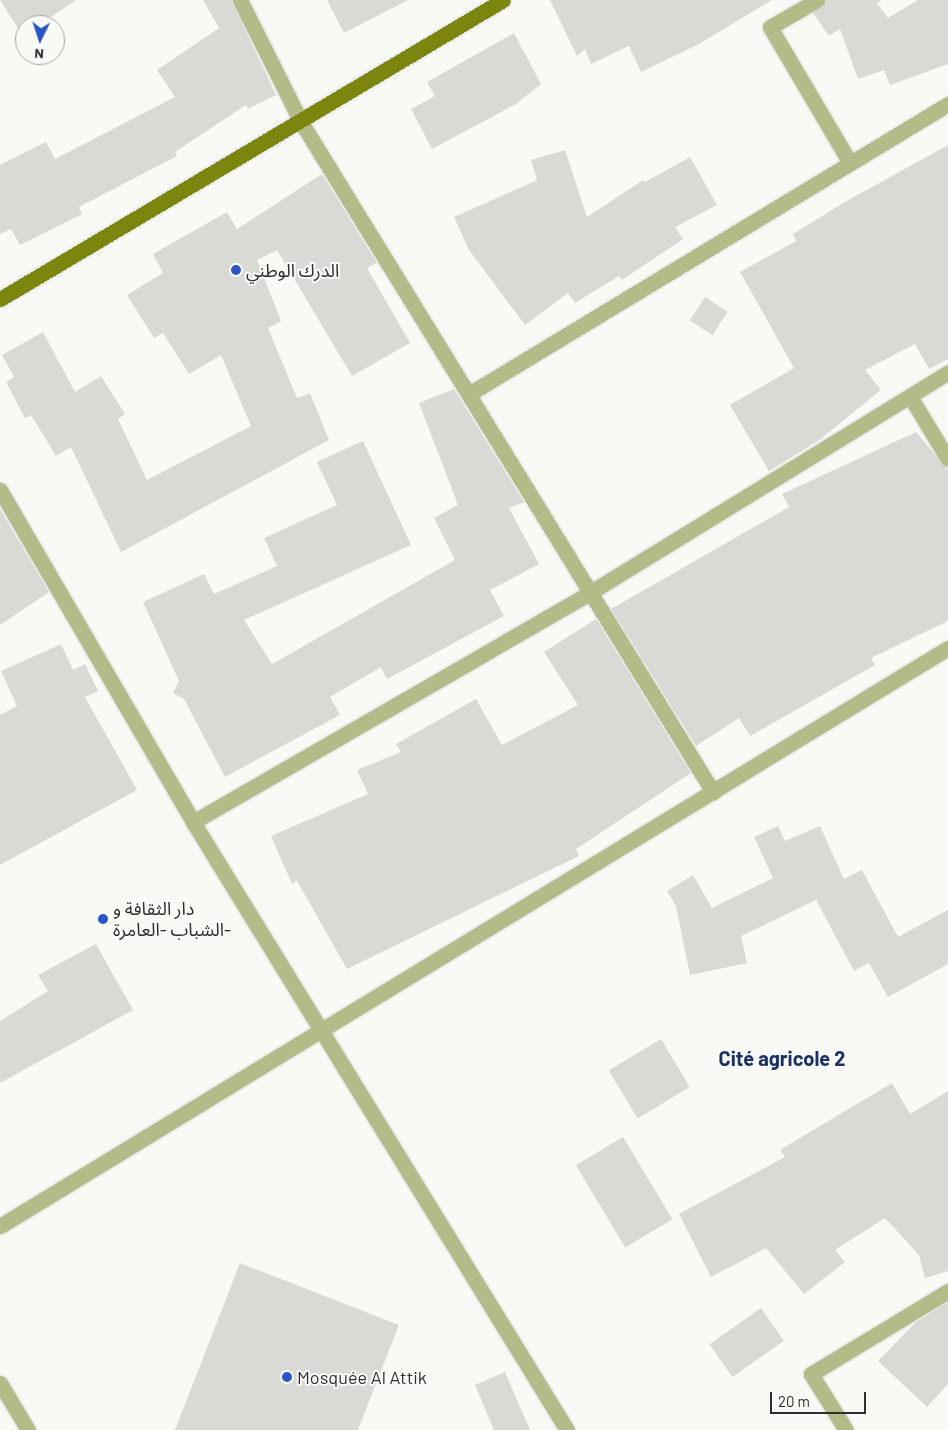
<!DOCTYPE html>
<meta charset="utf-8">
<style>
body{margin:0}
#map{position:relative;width:948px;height:1430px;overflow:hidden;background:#f9faf6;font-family:Barlow,"Noto Sans Arabic",sans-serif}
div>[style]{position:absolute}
.building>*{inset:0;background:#d9dad6;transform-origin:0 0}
.roads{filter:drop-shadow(0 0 1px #d5d5d2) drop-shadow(0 0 1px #d5d5d2)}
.minor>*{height:15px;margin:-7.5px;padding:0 7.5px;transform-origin:7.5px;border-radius:7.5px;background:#b4bb89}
.major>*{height:15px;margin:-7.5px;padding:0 7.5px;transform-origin:7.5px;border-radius:7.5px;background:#7c860e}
.dots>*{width:14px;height:14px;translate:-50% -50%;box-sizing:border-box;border:2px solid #f9faf6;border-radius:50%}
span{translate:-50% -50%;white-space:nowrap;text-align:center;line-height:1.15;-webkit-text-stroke:4px #f9faf6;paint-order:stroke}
.poi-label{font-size:18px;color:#2f2f2d}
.left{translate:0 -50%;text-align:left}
.quarter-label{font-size:20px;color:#1b3168;font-weight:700}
.north{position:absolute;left:15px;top:15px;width:50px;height:50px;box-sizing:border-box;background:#f9faf6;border:1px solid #a8a9a6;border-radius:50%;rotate:184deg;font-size:14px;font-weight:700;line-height:20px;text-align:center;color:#2f2f2d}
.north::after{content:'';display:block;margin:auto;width:18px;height:22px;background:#2b55c4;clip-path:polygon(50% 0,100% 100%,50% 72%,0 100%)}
.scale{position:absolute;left:770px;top:1392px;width:96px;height:22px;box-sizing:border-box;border:2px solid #2f2f2d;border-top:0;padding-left:6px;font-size:15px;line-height:18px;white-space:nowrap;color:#2f2f2d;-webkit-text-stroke:4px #f9faf6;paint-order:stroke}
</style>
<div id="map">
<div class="building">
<div style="clip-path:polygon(0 0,76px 0,39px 25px,25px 25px,23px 36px)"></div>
<div style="clip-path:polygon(203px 0,231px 0,276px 95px,248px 109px,246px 105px,175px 152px,177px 156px,79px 207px,82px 214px,20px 245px,11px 229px,0 234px,0 165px,46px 142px,55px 159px,175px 97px,157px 70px,219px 28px)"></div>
<div style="clip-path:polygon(327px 0,408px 0,344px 33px)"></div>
<div style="clip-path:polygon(550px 0,772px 0,699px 44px,641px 72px,629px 46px,591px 64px,585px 49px,577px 56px)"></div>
<div style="clip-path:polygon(826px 0,882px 0,877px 3px,888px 18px,918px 0,948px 0,948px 64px,890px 85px,884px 70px,858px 79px,840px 29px,829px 36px,813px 13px)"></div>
<div style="clip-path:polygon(514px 33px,541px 84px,516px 104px,432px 149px,411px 109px,435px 96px,427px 82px)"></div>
<div style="clip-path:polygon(948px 145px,948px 359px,929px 369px,915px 344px,865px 370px,881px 390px,818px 441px,769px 471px,730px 405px,794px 368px,740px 272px,796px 241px,793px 234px,845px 202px)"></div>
<div style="clip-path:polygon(565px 150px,587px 217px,643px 180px,645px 182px,690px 157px,717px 205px,675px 227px,683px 239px,622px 280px,619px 276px,575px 303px,568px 293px,525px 325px,469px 250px,454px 217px,537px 180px,531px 160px)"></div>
<div style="clip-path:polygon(322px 174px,377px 263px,367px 268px,410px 343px,352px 376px,277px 250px,257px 260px,281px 321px,268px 328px,297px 398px,310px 393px,329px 440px,121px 552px,71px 447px,56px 456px,31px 415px,25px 418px,6px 382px,14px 377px,2px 355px,43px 332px,75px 392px,101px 376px,125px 414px,118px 419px,147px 480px,251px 426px,221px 355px,189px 374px,163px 333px,154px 338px,127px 295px,163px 273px,153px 254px,227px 212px,237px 229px)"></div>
<div style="left:705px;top:297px;width:27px;height:28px;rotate:33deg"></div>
<div style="clip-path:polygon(454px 389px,524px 502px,509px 508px,539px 564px,490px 590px,504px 616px,387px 679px,381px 667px,330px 697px,340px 715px,225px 777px,184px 699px,173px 693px,179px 681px,143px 602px,204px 574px,214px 594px,277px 566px,264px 538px,337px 505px,317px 462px,363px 441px,411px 545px,244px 620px,272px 664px,455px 560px,434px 518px,458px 505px,419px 403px)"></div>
<div style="clip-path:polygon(916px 432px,948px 470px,948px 621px,871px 658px,875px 665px,750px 736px,739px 718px,696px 746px,611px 609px,789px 507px,782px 494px)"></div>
<div style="clip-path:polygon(0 509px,49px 592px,0 625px)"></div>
<div style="clip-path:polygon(596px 619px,691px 773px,576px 849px,579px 856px,347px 969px,297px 881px,292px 884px,271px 836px,368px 794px,357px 770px,401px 752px,396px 744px,476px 699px,502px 745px,578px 705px,544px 652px)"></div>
<div style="clip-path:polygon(61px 644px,73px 670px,85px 664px,98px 691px,85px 697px,137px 790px,0 865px,0 715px,17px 706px,1px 671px)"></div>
<div style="clip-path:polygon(778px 826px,785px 841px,820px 826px,844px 879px,862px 870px,898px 937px,948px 910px,948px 964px,888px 997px,869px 963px,854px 971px,816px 900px,741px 936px,747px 963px,690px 975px,676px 906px,667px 891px,693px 875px,712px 908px,773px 878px,754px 837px)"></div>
<div style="clip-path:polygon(96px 944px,133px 1010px,0 1083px,0 1021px,48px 991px,38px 975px)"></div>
<div style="left:661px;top:1039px;width:56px;height:61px;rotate:59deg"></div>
<div style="clip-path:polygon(892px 1083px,910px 1114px,948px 1091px,948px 1271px,925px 1278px,919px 1255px,885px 1218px,835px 1250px,845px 1262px,804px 1294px,766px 1248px,711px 1277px,679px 1214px,785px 1157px,780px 1150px)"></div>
<div style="left:623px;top:1137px;width:96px;height:55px;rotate:59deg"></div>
<div style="clip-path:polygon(240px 1263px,399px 1325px,358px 1430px,175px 1430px)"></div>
<div style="clip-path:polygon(948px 1302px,948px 1384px,927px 1407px,878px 1361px,916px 1322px)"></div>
<div style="left:761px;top:1308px;width:40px;height:63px;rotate:55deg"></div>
<div style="clip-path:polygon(505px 1372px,530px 1430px,494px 1430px,475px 1385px)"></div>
</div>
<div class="roads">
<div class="minor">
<div style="left:240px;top:0;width:136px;rotate:63.4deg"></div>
<div style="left:301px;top:122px;width:787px;rotate:58.41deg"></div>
<div style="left:817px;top:0;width:54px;rotate:150.1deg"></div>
<div style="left:770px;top:27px;width:158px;rotate:59.5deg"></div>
<div style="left:469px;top:394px;width:560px;rotate:-31.19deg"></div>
<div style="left:911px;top:398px;width:71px;rotate:58.8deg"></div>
<div style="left:0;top:490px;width:384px;rotate:59.8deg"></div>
<div style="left:193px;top:822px;width:714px;rotate:58.4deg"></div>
<div style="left:193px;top:822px;width:460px;rotate:-30deg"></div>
<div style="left:591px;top:592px;width:419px;rotate:-31.6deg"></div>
<div style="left:0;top:1226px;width:1110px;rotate:-31.37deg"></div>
<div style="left:0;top:1383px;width:55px;rotate:59.2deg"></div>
<div style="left:846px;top:1430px;width:66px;rotate:-122deg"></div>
<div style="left:811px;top:1374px;width:160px;rotate:-31.2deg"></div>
</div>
<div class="major">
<div style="left:0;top:299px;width:585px;rotate:-30.73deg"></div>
</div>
</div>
<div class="dots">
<div style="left:236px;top:270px;background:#2b55c4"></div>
<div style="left:103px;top:919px;background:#2b55c4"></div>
<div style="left:287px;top:1377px;background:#2b55c4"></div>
</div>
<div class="poi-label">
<span class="left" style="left:246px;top:270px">الدرك الوطني</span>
<span class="left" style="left:113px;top:919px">دار الثقافة و<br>الشباب -العامرة-</span>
<span class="left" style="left:297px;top:1377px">Mosquée Al Attik</span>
</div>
<div class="quarter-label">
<span style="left:782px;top:1058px">Cité agricole 2</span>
</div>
<div class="north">N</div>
<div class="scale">20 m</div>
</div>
